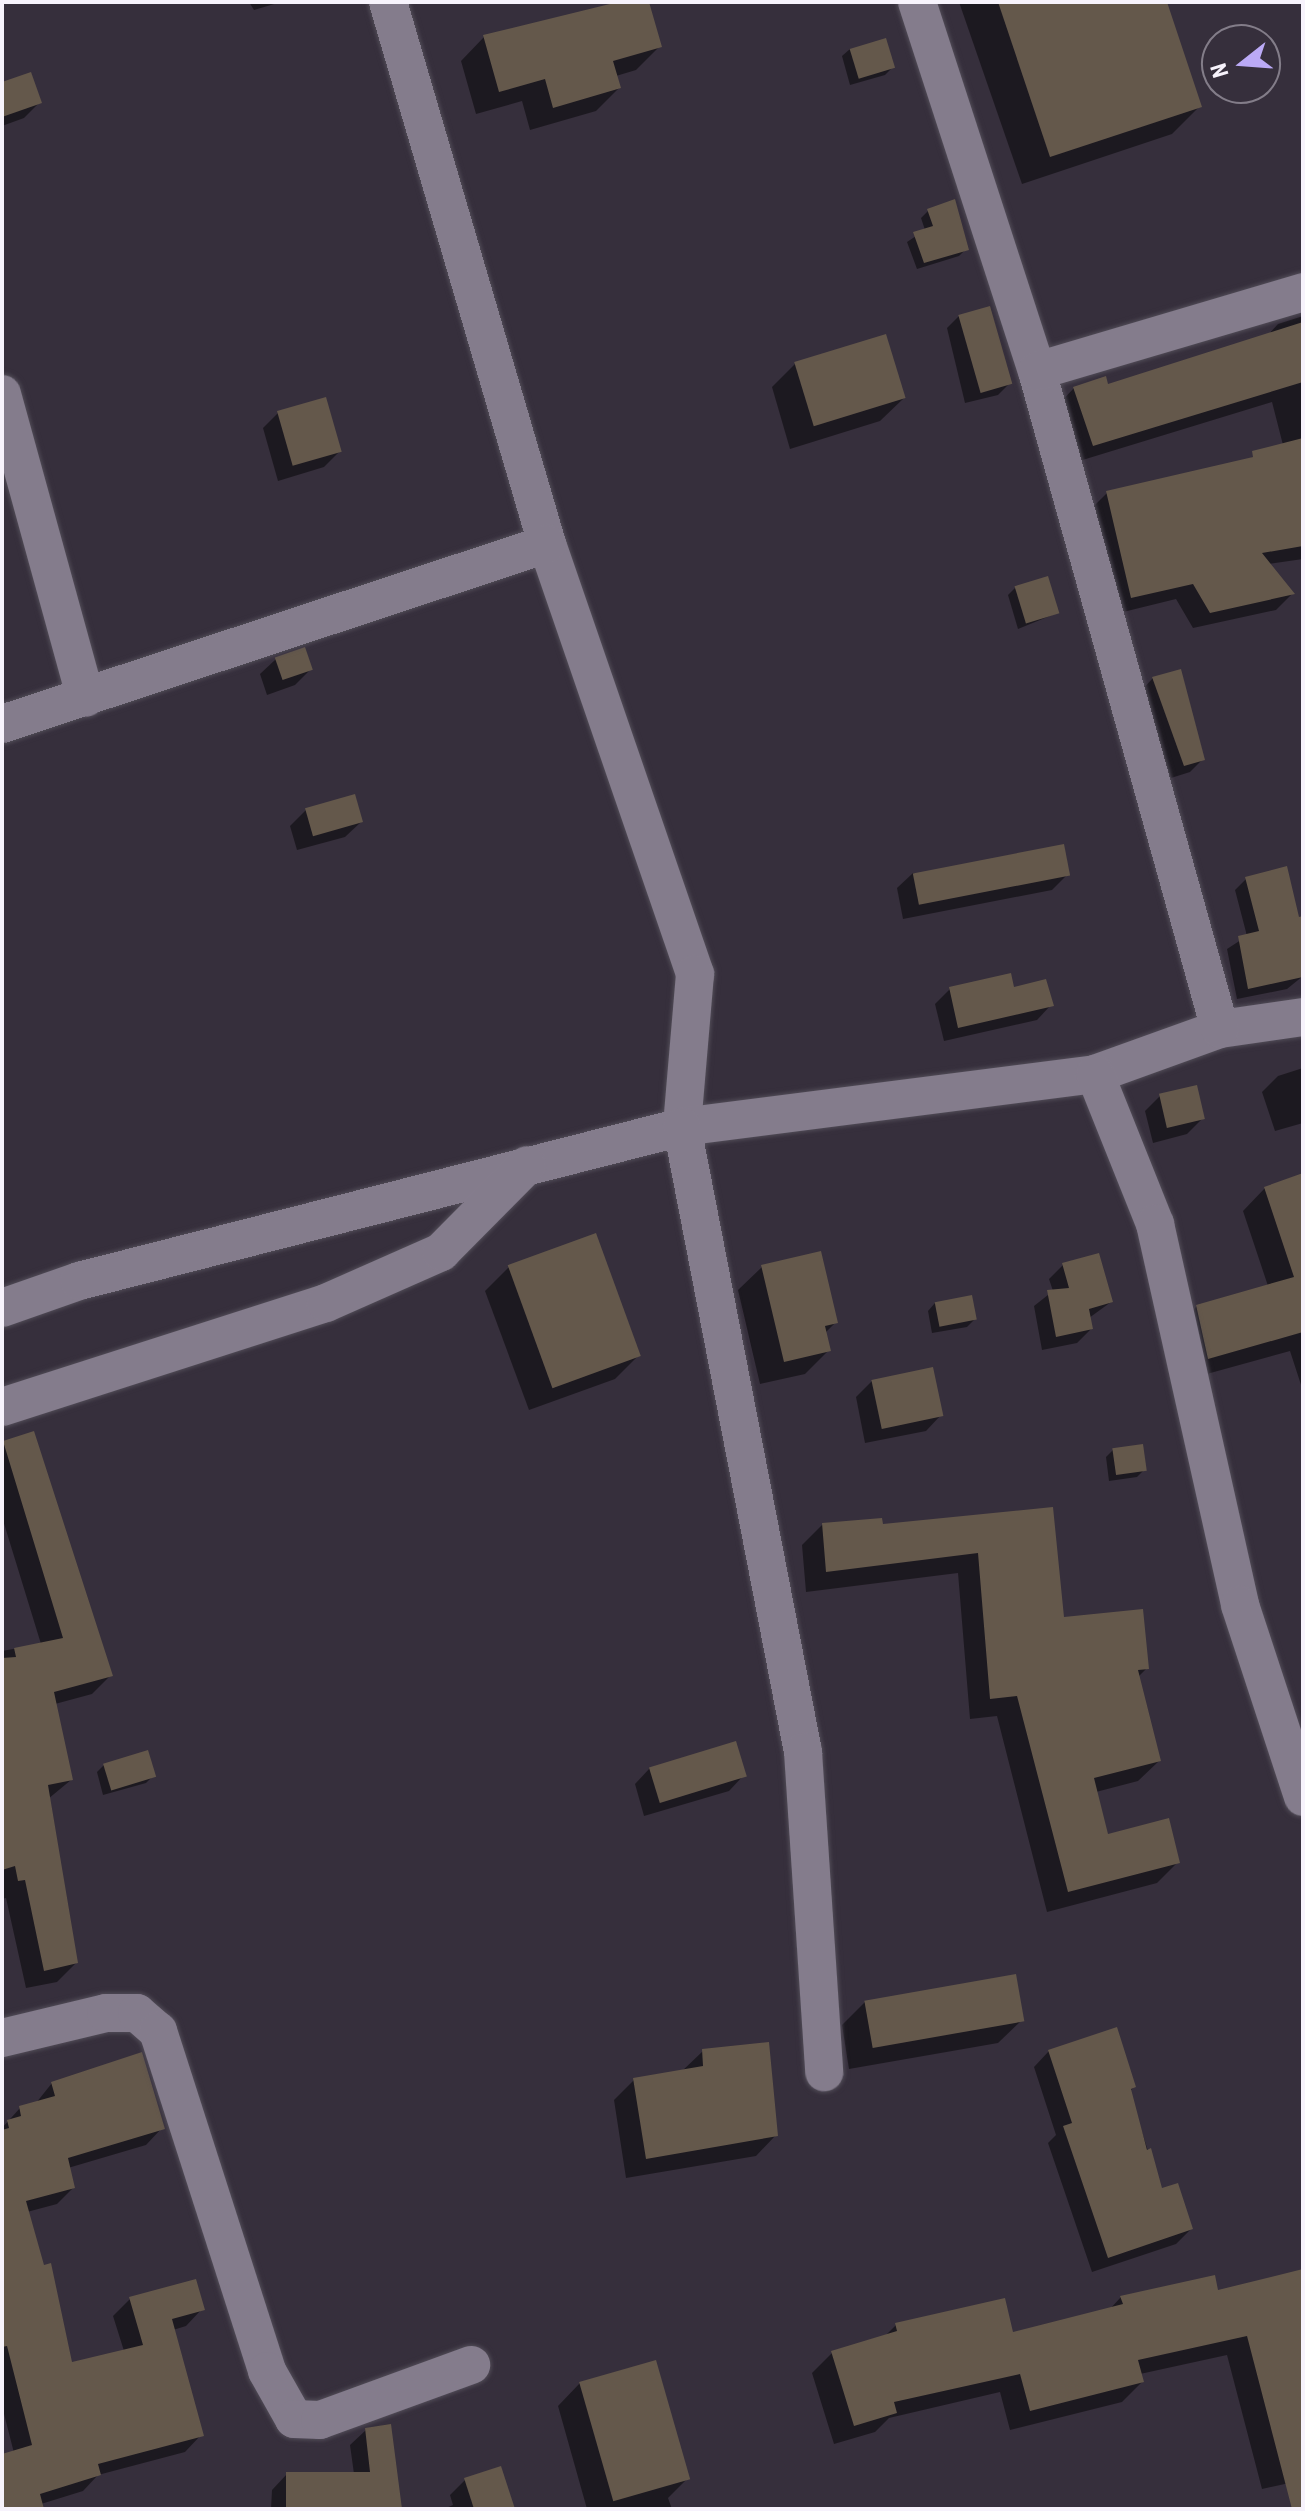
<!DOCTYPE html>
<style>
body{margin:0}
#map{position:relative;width:1305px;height:2511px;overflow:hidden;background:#362f3c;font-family:"Roboto Condensed",sans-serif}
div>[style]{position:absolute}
.shadow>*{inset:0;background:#0007}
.building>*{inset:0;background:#64584b;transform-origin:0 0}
.roads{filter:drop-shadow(0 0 2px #514c57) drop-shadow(0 0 2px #514c57)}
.minor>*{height:38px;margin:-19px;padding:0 19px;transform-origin:19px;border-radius:19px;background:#847c8c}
span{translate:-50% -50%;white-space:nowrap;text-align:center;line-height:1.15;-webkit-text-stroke:7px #362f3c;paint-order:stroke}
.frame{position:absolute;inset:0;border:4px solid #f7f3fc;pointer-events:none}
.north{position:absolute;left:1201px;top:24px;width:80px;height:80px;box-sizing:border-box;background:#362f3c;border:2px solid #837d89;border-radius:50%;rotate:253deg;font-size:22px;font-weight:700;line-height:32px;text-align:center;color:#f7f3fc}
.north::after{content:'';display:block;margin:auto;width:28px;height:36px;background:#bbaaf6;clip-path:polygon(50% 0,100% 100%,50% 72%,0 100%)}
</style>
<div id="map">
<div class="shadow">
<div style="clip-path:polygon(249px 2px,281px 2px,254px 10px)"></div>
<div style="clip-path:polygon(622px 2px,647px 2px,660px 46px,636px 70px,616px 76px,619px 88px,596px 111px,530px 130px,522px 101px,476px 114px,461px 61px,484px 37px)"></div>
<div style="clip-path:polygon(959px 2px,1165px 2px,1199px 107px,1172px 134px,1022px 184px)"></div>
<div style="clip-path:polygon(850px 49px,892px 68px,885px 75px,850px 85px,842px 56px)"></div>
<div style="clip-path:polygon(2px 84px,39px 103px,24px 118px,2px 126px)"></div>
<div style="clip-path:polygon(928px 211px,966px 249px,959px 256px,917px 269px,907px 242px,925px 230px,921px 218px)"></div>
<div style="clip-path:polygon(959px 316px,1010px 383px,998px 395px,965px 403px,947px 328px)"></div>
<div style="clip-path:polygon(1303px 316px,1303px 559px,1269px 564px,1293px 593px,1276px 610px,1193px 628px,1176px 599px,1115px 614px,1090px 510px,1107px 493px,1246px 460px,1283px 445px,1272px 402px,1076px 462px,1058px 405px,1074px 388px,1107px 387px,1267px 336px,1278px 324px)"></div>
<div style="clip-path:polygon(795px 364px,904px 398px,880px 421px,790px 449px,772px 387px)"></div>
<div style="clip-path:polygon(278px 413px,340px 451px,324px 467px,278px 481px,263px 428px)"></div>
<div style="clip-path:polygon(1015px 588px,1057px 613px,1018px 629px,1008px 595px)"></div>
<div style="clip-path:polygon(276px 659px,311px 669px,295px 685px,267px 695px,260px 674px)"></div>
<div style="clip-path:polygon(1153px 678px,1203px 759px,1190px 772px,1171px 778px,1141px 691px)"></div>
<div style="clip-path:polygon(306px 810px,361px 822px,345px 837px,297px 850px,290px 826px)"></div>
<div style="clip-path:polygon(913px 873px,1068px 874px,1052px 890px,903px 919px,897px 888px)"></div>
<div style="clip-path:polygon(1246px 879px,1298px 920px,1303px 918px,1303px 976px,1287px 989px,1237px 999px,1227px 949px,1247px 936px,1235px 890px)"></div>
<div style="clip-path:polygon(950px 989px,1012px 990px,1051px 1005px,1037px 1020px,944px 1041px,935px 1004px)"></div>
<div style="clip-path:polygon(1303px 1068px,1303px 1123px,1275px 1131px,1262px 1092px,1278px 1076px)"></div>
<div style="clip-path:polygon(1160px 1096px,1202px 1119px,1187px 1134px,1153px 1143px,1145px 1111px)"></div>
<div style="clip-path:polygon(1303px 1176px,1303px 1391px,1290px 1351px,1185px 1380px,1174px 1329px,1197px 1306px,1268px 1286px,1243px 1211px,1265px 1188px)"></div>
<div style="clip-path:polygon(1063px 1265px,1111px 1302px,1089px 1318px,1091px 1329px,1077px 1343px,1042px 1350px,1034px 1306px,1053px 1291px,1049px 1279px)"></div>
<div style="clip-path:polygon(509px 1267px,639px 1355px,615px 1379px,529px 1410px,485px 1291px)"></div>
<div style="clip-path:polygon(762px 1267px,835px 1323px,825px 1333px,829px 1350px,805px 1374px,760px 1384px,738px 1290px)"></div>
<div style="clip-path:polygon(935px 1303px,975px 1319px,967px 1327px,932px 1333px,928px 1311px)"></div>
<div style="clip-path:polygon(872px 1381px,941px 1415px,926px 1431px,865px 1443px,856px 1397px)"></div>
<div style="clip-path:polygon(4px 1443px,111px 1675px,92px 1694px,55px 1704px,71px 1780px,48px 1799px,76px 1963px,57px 1982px,26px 1988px,6px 1898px,2px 1899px,2px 1651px,41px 1644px,2px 1517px)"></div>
<div style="clip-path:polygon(1113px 1450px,1144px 1470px,1137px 1477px,1109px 1481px,1106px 1457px)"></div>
<div style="clip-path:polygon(1051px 1509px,1062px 1619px,1147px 1668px,1138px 1677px,1159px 1761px,1138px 1781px,1096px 1792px,1107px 1836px,1178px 1862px,1157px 1883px,1047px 1912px,997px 1716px,970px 1719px,958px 1573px,806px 1592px,802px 1545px,822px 1525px,881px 1527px)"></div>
<div style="clip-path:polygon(104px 1765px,153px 1776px,146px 1783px,103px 1795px,97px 1772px)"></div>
<div style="clip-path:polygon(650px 1768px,744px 1775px,729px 1791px,644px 1816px,635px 1784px)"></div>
<div style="clip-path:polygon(865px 2002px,1022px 2020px,998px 2043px,849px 2069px,842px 2025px)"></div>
<div style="clip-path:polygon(703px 2051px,776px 2135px,756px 2156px,626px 2178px,614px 2100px,634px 2080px,681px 2072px)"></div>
<div style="clip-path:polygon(1049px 2051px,1134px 2087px,1129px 2092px,1161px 2191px,1191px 2229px,1176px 2244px,1092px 2272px,1048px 2143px,1056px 2135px,1034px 2067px)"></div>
<div style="clip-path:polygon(52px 2083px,162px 2128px,146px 2145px,68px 2168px,73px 2188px,57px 2204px,27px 2212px,71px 2364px,124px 2351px,113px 2316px,130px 2299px,202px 2309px,186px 2326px,173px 2330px,201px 2435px,185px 2452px,98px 2475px,83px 2491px,41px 2504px,42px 2509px,2px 2509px,2px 2456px,14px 2453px,2px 2406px,2px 2128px,20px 2108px,36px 2103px)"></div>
<div style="clip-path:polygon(1303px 2271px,1303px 2480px,1262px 2489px,1227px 2355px,1140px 2374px,1142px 2382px,1122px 2402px,1010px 2430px,1000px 2392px,889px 2418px,875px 2432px,834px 2444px,812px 2373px,832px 2353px,884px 2337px,896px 2325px,1012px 2334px,1109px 2310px,1121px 2297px,1216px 2293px)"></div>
<div style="clip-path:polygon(580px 2383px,688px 2478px,668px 2498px,672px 2509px,587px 2509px,558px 2406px)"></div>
<div style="clip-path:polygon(366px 2430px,400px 2509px,271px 2509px,272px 2490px,287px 2474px,354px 2474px,350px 2445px)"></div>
<div style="clip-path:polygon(465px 2480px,513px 2509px,444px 2509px,453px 2505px,450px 2495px)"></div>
</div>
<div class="building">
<div style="clip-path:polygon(618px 2px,649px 2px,662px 47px,613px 61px,621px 88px,553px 108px,545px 79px,499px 92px,483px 35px)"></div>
<div style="clip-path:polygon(998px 2px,1167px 2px,1202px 107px,1050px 157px)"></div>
<div style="left:886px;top:38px;width:31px;height:38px;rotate:73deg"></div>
<div style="clip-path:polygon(31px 72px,42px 103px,2px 117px,2px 82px)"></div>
<div style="clip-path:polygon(955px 199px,969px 250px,924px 263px,913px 232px,933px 226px,927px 209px)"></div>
<div style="left:990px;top:306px;width:81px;height:33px;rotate:74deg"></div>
<div style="clip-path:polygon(1303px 322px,1303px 382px,1093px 446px,1073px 387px,1106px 376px,1108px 384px)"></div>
<div style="left:886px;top:334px;width:67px;height:96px;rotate:73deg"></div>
<div style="left:326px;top:397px;width:57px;height:51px;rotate:74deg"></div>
<div style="clip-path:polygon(1303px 438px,1303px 546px,1262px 553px,1295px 594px,1210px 613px,1193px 584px,1131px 598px,1106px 491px,1253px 457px,1252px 451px)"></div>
<div style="left:1048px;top:576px;width:39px;height:35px;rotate:73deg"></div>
<div style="left:305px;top:647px;width:24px;height:32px;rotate:71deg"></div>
<div style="clip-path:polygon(1181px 669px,1205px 760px,1184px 766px,1152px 677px)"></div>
<div style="left:355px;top:794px;width:29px;height:52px;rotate:74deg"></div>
<div style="left:1064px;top:844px;width:32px;height:154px;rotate:79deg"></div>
<div style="clip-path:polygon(1287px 866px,1299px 917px,1303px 916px,1303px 977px,1248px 989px,1238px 936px,1259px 931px,1245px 877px)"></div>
<div style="clip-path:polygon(1011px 973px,1014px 987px,1046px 979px,1054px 1006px,958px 1028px,949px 987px)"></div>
<div style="left:1197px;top:1085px;width:35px;height:39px;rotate:77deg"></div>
<div style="clip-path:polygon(1303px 1173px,1303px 1332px,1208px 1359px,1196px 1305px,1294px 1277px,1264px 1187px)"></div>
<div style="left:596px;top:1233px;width:131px;height:94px;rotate:70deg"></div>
<div style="clip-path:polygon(821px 1251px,838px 1323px,825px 1326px,831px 1351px,784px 1362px,761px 1265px)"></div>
<div style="clip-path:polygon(1099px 1253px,1113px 1302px,1089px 1309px,1093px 1329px,1056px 1337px,1047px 1290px,1069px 1288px,1062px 1263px)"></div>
<div style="left:972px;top:1295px;width:25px;height:38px;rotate:79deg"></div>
<div style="left:933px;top:1367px;width:50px;height:63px;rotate:78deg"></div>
<div style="clip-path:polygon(34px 1431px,113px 1676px,54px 1692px,73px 1780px,48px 1785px,78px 1963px,44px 1971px,25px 1880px,18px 1881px,15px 1866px,2px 1870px,2px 1658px,16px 1657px,14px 1648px,63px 1638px,3px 1441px)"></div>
<div style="left:1143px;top:1444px;width:27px;height:31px;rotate:82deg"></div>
<div style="clip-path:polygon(1053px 1507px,1064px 1617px,1143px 1609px,1149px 1669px,1138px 1670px,1161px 1761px,1094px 1778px,1108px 1834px,1169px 1818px,1180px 1863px,1068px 1892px,1017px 1696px,990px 1699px,978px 1553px,826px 1572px,822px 1523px,882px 1518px,883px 1524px)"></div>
<div style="left:736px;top:1741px;width:37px;height:91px;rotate:73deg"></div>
<div style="left:148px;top:1750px;width:28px;height:47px;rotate:73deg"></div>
<div style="left:1016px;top:1974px;width:48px;height:154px;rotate:80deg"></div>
<div style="clip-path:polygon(1117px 2027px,1136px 2087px,1131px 2089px,1147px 2150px,1151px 2148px,1162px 2188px,1178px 2183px,1193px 2229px,1108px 2258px,1063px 2126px,1072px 2123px,1048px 2050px)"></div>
<div style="clip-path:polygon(769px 2042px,778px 2136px,646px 2159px,633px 2078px,703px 2066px,702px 2049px)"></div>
<div style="clip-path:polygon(142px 2052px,165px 2129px,68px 2158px,75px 2188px,26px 2201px,44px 2265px,51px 2263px,72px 2362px,143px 2345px,129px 2297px,196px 2279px,205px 2310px,172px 2319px,204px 2436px,98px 2464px,101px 2475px,40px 2494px,44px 2509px,2px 2509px,2px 2454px,32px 2445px,7px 2346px,2px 2347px,2px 2130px,9px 2128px,7px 2120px,21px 2116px,19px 2106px,55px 2096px,51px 2082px)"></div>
<div style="clip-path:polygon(1303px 2269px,1303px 2509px,1292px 2509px,1247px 2336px,1138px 2360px,1144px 2382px,1030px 2411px,1020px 2374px,894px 2402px,897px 2413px,854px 2426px,831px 2351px,897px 2331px,895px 2323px,1005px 2298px,1013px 2332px,1123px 2304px,1120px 2296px,1215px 2275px,1218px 2290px)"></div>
<div style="left:656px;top:2360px;width:124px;height:80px;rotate:74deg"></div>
<div style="clip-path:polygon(391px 2424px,402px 2509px,286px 2509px,286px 2472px,370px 2472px,365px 2428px)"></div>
<div style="clip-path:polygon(501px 2466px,515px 2509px,474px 2509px,464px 2478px)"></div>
</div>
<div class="roads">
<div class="minor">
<div style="left:388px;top:2px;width:565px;rotate:73.65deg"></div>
<div style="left:547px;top:544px;width:455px;rotate:71deg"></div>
<div style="left:695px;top:974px;width:154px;rotate:94.9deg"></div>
<div style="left:682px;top:1127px;width:416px;rotate:-7.3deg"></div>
<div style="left:1095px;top:1074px;width:133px;rotate:-19.8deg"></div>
<div style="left:1220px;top:1029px;width:84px;rotate:-8.2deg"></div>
<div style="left:917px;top:2px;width:388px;rotate:72deg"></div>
<div style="left:1037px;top:371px;width:683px;rotate:74.46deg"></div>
<div style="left:1037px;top:371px;width:277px;rotate:-16.5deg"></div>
<div style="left:2px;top:394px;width:315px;rotate:74.6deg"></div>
<div style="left:2px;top:724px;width:574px;rotate:-18.28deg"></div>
<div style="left:1095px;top:1074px;width:162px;rotate:68.2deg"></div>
<div style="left:1155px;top:1224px;width:390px;rotate:77.4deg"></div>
<div style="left:1240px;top:1605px;width:202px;rotate:71.8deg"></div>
<div style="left:2px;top:1308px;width:82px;rotate:-19.3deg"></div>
<div style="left:79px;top:1281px;width:622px;rotate:-14.33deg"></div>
<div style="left:682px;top:1127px;width:637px;rotate:79.04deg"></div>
<div style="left:803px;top:1752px;width:321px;rotate:86.2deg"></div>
<div style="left:2px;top:1407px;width:340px;rotate:-17.8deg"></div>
<div style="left:326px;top:1303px;width:126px;rotate:-23.9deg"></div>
<div style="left:441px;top:1252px;width:122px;rotate:-45.3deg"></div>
<div style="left:2px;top:2038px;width:107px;rotate:-13.5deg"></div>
<div style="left:106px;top:2013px;width:31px"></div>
<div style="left:137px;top:2013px;width:28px;rotate:41deg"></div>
<div style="left:158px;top:2031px;width:357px;rotate:72.2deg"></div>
<div style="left:267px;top:2371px;width:55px;rotate:60.6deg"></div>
<div style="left:294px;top:2419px;width:26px;rotate:2deg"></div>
<div style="left:320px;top:2420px;width:161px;rotate:-20deg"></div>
</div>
</div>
<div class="frame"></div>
<div class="north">N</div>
</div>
